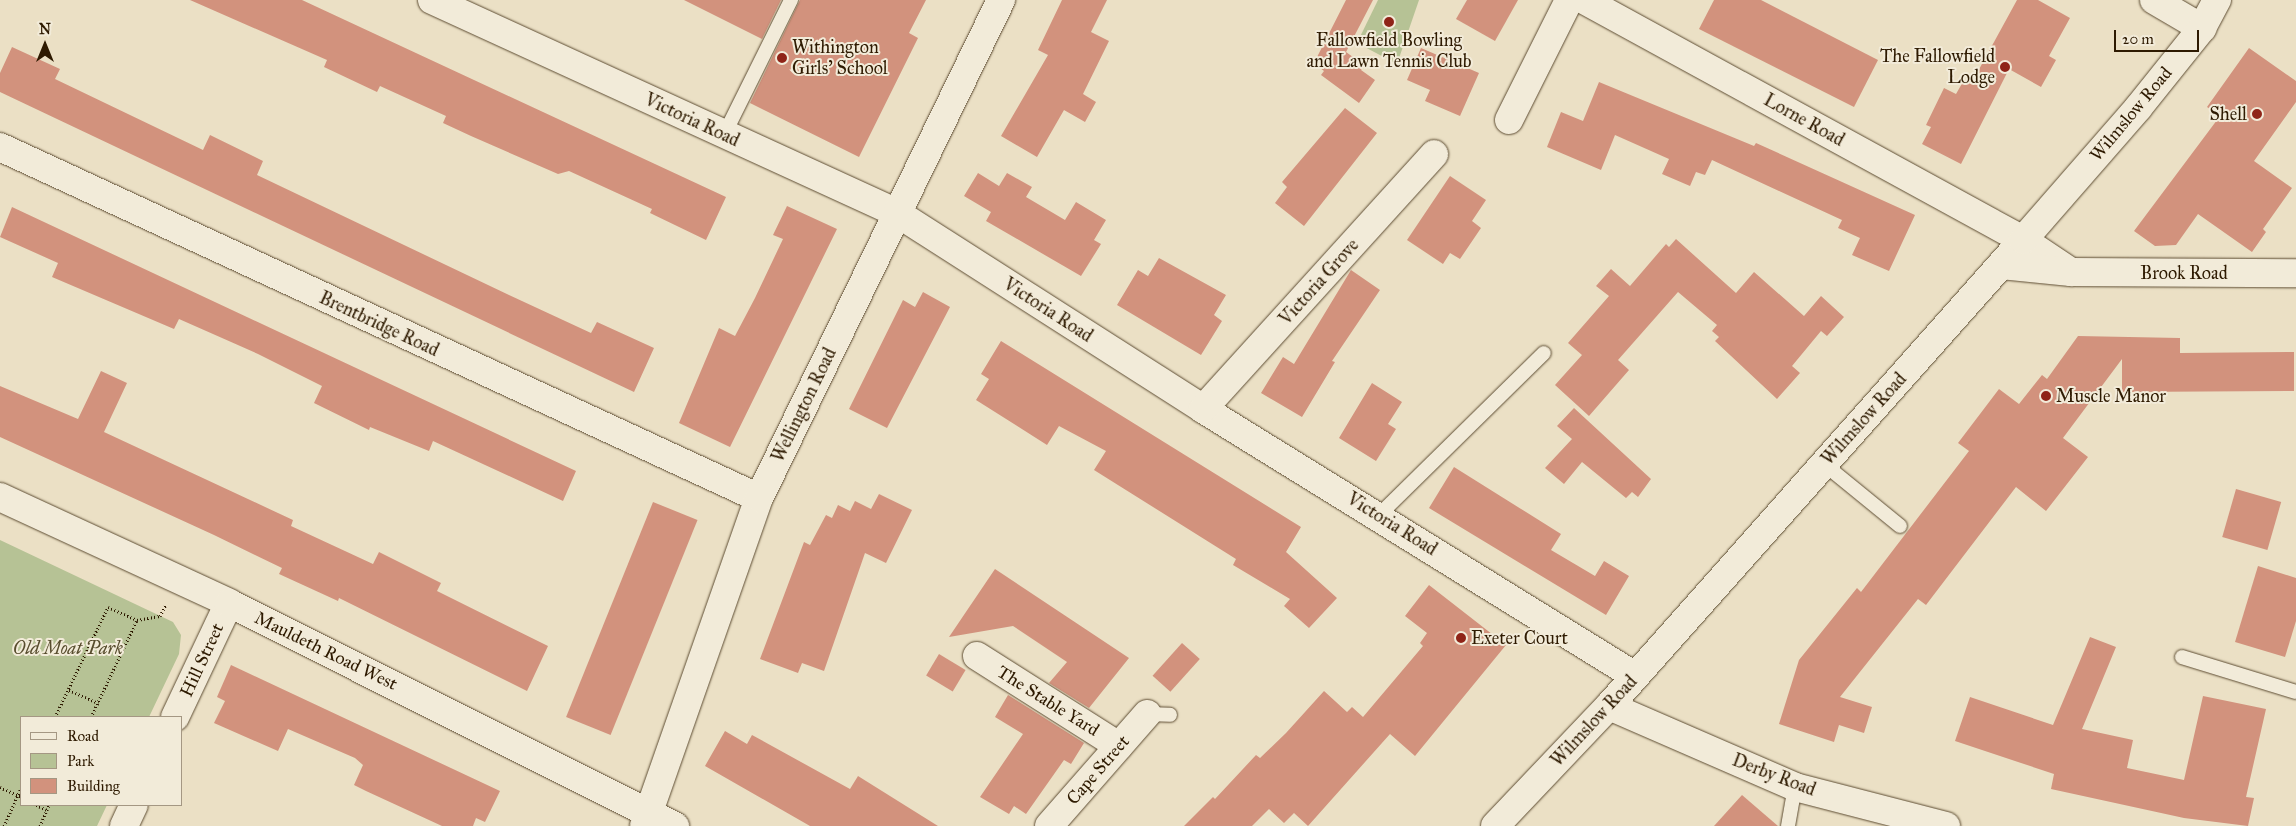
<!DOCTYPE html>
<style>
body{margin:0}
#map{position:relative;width:2296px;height:826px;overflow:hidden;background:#ebe0c5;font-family:"IM FELL Great Primer",serif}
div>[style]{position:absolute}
.green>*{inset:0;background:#b6c295}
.building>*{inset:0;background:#d2927d;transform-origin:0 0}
.path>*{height:3px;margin-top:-1.5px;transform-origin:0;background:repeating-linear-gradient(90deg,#2e1a01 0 1px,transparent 0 3.5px)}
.roads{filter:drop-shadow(0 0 1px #5d4c32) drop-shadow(0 0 1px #5d4c32)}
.service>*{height:14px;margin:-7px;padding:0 7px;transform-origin:7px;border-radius:7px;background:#f2ebd9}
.minor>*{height:28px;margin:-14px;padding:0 14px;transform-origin:14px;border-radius:14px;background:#f2ebd9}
.tertiary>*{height:28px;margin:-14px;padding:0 14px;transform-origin:14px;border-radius:14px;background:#f2ebd9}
.secondary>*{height:28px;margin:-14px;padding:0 14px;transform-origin:14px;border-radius:14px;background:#f2ebd9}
.dots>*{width:14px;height:14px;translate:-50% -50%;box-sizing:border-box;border:2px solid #f2ebd9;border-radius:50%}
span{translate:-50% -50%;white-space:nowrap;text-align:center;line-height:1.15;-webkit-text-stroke:4px #f2ebd9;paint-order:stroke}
.poi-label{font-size:18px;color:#2e1a01}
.left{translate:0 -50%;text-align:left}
.right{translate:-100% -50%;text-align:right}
.street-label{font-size:18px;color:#2e1a01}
.park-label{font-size:18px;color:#574c2d;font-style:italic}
.legend{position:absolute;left:20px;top:716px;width:162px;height:90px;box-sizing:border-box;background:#f2ebd9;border:1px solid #a49783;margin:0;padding:6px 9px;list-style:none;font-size:15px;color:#2e1a01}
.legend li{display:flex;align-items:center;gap:10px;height:25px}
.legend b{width:25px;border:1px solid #a49783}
.north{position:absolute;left:20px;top:20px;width:50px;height:50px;-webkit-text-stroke:4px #f2ebd9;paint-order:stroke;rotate:0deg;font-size:14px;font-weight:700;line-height:20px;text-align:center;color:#2e1a01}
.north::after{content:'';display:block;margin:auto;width:18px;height:22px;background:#2e1a01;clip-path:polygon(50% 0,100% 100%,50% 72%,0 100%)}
.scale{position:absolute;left:2114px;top:30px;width:85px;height:22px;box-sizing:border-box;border:2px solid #2e1a01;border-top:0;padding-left:6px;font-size:15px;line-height:18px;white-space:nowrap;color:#2e1a01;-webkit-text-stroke:4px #f2ebd9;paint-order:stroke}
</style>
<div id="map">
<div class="green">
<div style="clip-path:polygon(1378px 0,1419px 0,1397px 64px,1357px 43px)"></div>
<div style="clip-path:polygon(0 540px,173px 622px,181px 635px,179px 654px,149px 717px,21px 717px,21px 805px,107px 805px,97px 826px,0 826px)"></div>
</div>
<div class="building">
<div style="clip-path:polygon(190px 0,302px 0,726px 197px,706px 240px,650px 213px,652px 209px,569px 171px,558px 174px,471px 136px,443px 123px,446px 116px,380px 86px,377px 92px,324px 67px,327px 60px)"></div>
<div style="clip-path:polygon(684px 0,781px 0,762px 39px)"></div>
<div style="clip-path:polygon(800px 0,926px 0,909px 33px,918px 38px,859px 157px,750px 103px)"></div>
<div style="clip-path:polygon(1062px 0,1107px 0,1091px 32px,1109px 41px,1083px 94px,1096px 102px,1085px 122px,1064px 110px,1037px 157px,1001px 136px,1048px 55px,1038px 50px)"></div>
<div style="clip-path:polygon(1346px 0,1373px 0,1346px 52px,1364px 65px,1361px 70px,1375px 80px,1359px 103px,1321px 75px,1324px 71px,1314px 63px)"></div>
<div style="clip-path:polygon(1467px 0,1518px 0,1495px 41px,1456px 19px)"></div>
<div style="clip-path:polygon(1714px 0,1761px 0,1878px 60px,1854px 107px,1699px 29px)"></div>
<div style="clip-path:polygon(2017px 0,2038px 0,2070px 18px,2049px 56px,2056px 60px,2041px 87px,2009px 69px,1961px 164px,1922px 144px,1931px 127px,1926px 125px,1944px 88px,1956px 94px,1964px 80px,1971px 84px)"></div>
<div style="clip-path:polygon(12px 47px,60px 69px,55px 79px,203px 150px,210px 135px,263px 161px,257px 175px,509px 295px,591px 333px,597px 322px,654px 348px,634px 392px,0 92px,0 73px)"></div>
<div style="clip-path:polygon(1421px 48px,1479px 73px,1460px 116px,1425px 101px,1430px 90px,1407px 80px)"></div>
<div style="clip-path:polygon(2249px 48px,2296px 81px,2296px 102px,2254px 161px,2292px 188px,2263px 229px,2266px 232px,2252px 252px,2198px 214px,2176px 245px,2155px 246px,2134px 231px,2220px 116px,2207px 107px)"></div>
<div style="clip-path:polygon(1599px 82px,1754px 146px,1756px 143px,1915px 215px,1889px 271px,1852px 255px,1860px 238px,1838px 228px,1842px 220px,1712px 160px,1705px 175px,1696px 172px,1690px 186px,1662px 174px,1669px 159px,1615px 135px,1601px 170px,1547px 147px,1561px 112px,1583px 121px)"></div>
<div style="clip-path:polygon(1345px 108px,1377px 133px,1304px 226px,1275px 203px,1287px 187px,1282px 182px)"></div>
<div style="clip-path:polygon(978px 173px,999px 186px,1007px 173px,1032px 187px,1026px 197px,1065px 220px,1076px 202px,1106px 220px,1094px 240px,1101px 244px,1081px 276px,986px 221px,991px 212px,964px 196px)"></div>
<div style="clip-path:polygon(1450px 176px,1486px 200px,1472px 221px,1481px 228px,1460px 259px,1450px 253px,1443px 264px,1407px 240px)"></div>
<div style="clip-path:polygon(787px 206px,837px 229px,730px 447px,679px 423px,719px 328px,735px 336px,755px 298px,783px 239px,773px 235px)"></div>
<div style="clip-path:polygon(12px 207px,576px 471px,563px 501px,433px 441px,429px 451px,370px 427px,369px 430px,314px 403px,322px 386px,258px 354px,179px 319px,174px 329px,52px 277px,58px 263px,0 237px)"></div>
<div style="clip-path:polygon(1676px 239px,1736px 293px,1754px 272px,1804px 316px,1821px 296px,1844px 317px,1827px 336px,1821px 331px,1792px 366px,1800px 373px,1777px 399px,1715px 341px,1719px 337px,1712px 331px,1717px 325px,1678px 292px,1618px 360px,1629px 370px,1589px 416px,1555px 385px,1582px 355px,1568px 343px,1609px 296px,1596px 286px,1611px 269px,1630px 286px,1666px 244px,1669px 247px)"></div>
<div style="clip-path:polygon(1159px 258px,1226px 295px,1214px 315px,1222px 321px,1201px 355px,1117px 305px,1138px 270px,1148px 276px)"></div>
<div style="clip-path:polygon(1351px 270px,1380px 290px,1332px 361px,1335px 362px,1302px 417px,1261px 393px,1283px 357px,1294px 364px)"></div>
<div style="clip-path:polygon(923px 292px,950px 307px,887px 428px,849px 409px,903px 300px,915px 307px)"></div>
<div style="clip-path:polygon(2078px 336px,2180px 338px,2180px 353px,2294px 352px,2294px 391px,2122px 392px,2122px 359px,2063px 438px,2088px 457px,2046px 511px,2016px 487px,1926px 605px,1918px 599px,1840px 697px,1872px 707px,1864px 733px,1839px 725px,1834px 742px,1779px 724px,1799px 660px,1857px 588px,1861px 592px,1969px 451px,1958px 443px,1999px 389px,2019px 404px,2042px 375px,2047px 379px)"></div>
<div style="clip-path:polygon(1001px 341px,1301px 527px,1286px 552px,1337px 598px,1309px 628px,1284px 606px,1290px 599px,1233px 565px,1236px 559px,1094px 470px,1106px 451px,1059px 426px,1047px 445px,976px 400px,989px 379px,981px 374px)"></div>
<div style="clip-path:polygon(101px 371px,127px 383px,104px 432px,293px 520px,291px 526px,373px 564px,379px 552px,441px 583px,437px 591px,548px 646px,527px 691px,339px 598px,338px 601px,279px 574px,282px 568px,214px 535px,0 437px,0 386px,78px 419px)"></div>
<div style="clip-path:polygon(1372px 383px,1402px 402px,1388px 424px,1396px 429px,1376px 461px,1339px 438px)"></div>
<div style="clip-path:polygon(1574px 408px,1651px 479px,1638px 497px,1632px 492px,1626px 498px,1582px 462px,1564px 484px,1545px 468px,1572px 439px,1557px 426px)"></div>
<div style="clip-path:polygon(1454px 467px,1561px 534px,1551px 550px,1595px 576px,1604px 561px,1629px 576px,1606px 615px,1429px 508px)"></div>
<div style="left:2236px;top:489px;width:47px;height:50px;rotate:16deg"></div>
<div style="clip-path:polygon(879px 494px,912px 510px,886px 563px,865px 553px,824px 671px,802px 663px,798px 673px,760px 659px,804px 542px,810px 545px,826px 515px,832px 518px,838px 505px,850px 511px,855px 501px,871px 509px)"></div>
<div style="left:653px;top:502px;width:48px;height:232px;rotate:22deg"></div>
<div style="clip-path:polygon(2258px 566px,2296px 578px,2296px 621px,2285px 657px,2235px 642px)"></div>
<div style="clip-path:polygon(995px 569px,1129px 658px,1089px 708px,1049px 683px,1067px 662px,1013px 626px,949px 637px)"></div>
<div style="clip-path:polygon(1429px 585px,1506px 645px,1415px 756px,1390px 734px,1308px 826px,1294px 813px,1284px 823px,1269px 809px,1252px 826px,1184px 826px,1213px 797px,1215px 799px,1256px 755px,1260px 758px,1286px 733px,1324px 691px,1347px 712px,1352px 707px,1363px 717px,1423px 646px,1420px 643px,1427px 633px,1405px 616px)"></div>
<div style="clip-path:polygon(2090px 637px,2116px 647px,2082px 729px,2133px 740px,2127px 768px,2184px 780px,2203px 696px,2266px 709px,2246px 797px,2254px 798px,2248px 826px,2184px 818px,2051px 789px,2054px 774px,1955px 741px,1970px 697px,2053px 725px)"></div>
<div style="left:1182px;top:643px;width:24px;height:44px;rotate:42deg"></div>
<div style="left:939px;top:654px;width:31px;height:25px;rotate:31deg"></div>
<div style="clip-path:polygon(231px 665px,500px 791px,485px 822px,476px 818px,473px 826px,442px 826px,366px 791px,354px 785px,363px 765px,355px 758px,288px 729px,278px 751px,214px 723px,225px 701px,217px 697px)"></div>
<div style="clip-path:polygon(1008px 695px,1084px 743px,1071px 764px,1064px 760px,1026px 814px,1014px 806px,1009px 814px,980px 797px,1023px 734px,995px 717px)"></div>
<div style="clip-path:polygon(725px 731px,747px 744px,752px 735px,850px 789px,858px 776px,938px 826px,810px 826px,705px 766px)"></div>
<div style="clip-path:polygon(1742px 795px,1778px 826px,1714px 826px)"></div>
</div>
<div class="path">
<div style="left:69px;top:690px;width:32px;rotate:24deg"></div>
<div style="left:55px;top:717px;width:122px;rotate:-64.3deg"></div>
<div style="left:108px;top:607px;width:32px;rotate:24deg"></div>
<div style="left:91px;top:717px;width:107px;rotate:-64.6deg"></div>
<div style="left:137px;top:620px;width:23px;rotate:-10deg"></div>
<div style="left:160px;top:616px;width:13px;rotate:-63deg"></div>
<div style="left:0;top:787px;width:23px;rotate:25deg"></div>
<div style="left:36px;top:805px;width:12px;rotate:24deg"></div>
<div style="left:4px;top:826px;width:42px;rotate:-65.9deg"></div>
<div style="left:40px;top:826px;width:23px;rotate:-67deg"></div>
</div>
<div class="roads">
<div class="service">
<div style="left:724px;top:135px;width:151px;rotate:-63.6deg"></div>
<div style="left:1824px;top:464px;width:98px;rotate:39.2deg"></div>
<div style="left:1379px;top:515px;width:231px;rotate:-44.5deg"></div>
<div style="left:2182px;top:657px;width:119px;rotate:17.1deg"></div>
<div style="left:1147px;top:714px;width:23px;rotate:2deg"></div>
<div style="left:1788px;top:826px;width:40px;rotate:-80deg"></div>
</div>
<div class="minor">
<div style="left:432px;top:0;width:511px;rotate:24.61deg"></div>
<div style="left:897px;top:213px;width:363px;rotate:32.6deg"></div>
<div style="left:1203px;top:409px;width:508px;rotate:31.72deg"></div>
<div style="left:1584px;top:0;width:500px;rotate:28.67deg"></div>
<div style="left:2023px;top:240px;width:58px;rotate:33.7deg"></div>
<div style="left:2154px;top:0;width:56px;rotate:30.3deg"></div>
<div style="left:1509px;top:120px;width:134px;rotate:-63.4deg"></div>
<div style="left:0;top:147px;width:836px;rotate:24.82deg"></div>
<div style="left:2001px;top:265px;width:70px;rotate:5.7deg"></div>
<div style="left:2071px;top:272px;width:225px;rotate:0.3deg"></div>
<div style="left:1203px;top:409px;width:344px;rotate:-47.8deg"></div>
<div style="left:977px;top:656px;width:168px;rotate:32.4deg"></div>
<div style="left:1609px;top:706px;width:203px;rotate:23.5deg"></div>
<div style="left:1795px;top:787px;width:156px;rotate:14.5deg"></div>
<div style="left:175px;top:717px;width:126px;rotate:-64.7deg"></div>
<div style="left:124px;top:826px;width:23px;rotate:-65deg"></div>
<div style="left:644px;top:826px;width:348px;rotate:-70.7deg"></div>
<div style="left:759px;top:498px;width:554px;rotate:-64.08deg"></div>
<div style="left:1049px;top:826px;width:149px;rotate:-48.8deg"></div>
</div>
<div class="tertiary">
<div style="left:0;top:497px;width:252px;rotate:24.8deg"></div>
<div style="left:229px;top:603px;width:499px;rotate:26.6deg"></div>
</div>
<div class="secondary">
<div style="left:1495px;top:826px;width:166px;rotate:-46.5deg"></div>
<div style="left:1609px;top:706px;width:623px;rotate:-48.38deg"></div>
<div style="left:2023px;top:240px;width:175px;rotate:-48.9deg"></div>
<div style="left:2138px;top:108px;width:102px;rotate:-51.3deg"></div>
<div style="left:2202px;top:28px;width:32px;rotate:-62deg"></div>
</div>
</div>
<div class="dots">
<div style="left:1389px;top:22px;background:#8f2418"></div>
<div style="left:782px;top:58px;background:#8f2418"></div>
<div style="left:2005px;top:67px;background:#8f2418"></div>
<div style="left:2257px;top:114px;background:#8f2418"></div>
<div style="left:2046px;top:396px;background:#8f2418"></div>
<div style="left:1461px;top:638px;background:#8f2418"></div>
</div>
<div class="poi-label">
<span style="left:1389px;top:51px">Fallowfield Bowling<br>and Lawn Tennis Club</span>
<span class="left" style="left:792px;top:58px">Withington<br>Girls' School</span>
<span class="right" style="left:1995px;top:67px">The Fallowfield<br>Lodge</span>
<span class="right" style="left:2247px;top:114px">Shell</span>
<span class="left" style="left:2056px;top:396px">Muscle Manor</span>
<span class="left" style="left:1471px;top:638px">Exeter Court</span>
</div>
<div class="street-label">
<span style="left:2131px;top:114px;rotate:-50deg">Wilmslow Road</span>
<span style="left:692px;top:120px;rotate:25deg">Victoria Road</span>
<span style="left:1804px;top:120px;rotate:29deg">Lorne Road</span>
<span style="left:2184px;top:273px">Brook Road</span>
<span style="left:1319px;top:282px;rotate:-48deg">Victoria Grove</span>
<span style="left:1048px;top:310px;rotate:33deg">Victoria Road</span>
<span style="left:379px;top:324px;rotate:25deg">Brentbridge Road</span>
<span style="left:804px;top:405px;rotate:-64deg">Wellington Road</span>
<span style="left:1864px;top:419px;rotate:-48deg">Wilmslow Road</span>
<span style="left:1392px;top:524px;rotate:32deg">Victoria Road</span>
<span style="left:326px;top:651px;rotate:26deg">Mauldeth Road West</span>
<span style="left:202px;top:660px;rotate:-65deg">Hill Street</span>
<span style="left:1048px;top:701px;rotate:32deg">The Stable Yard</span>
<span style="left:1594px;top:721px;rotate:-47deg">Wilmslow Road</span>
<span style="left:1098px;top:770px;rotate:-49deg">Cape Street</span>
<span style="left:1774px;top:775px;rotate:21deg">Derby Road</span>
</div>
<div class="park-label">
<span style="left:68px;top:648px">Old Moat Park</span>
</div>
<ul class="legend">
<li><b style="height:6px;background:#f2ebd9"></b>Road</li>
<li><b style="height:14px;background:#b6c295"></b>Park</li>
<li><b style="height:14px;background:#d2927d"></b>Building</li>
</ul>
<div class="north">N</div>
<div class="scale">20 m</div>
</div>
